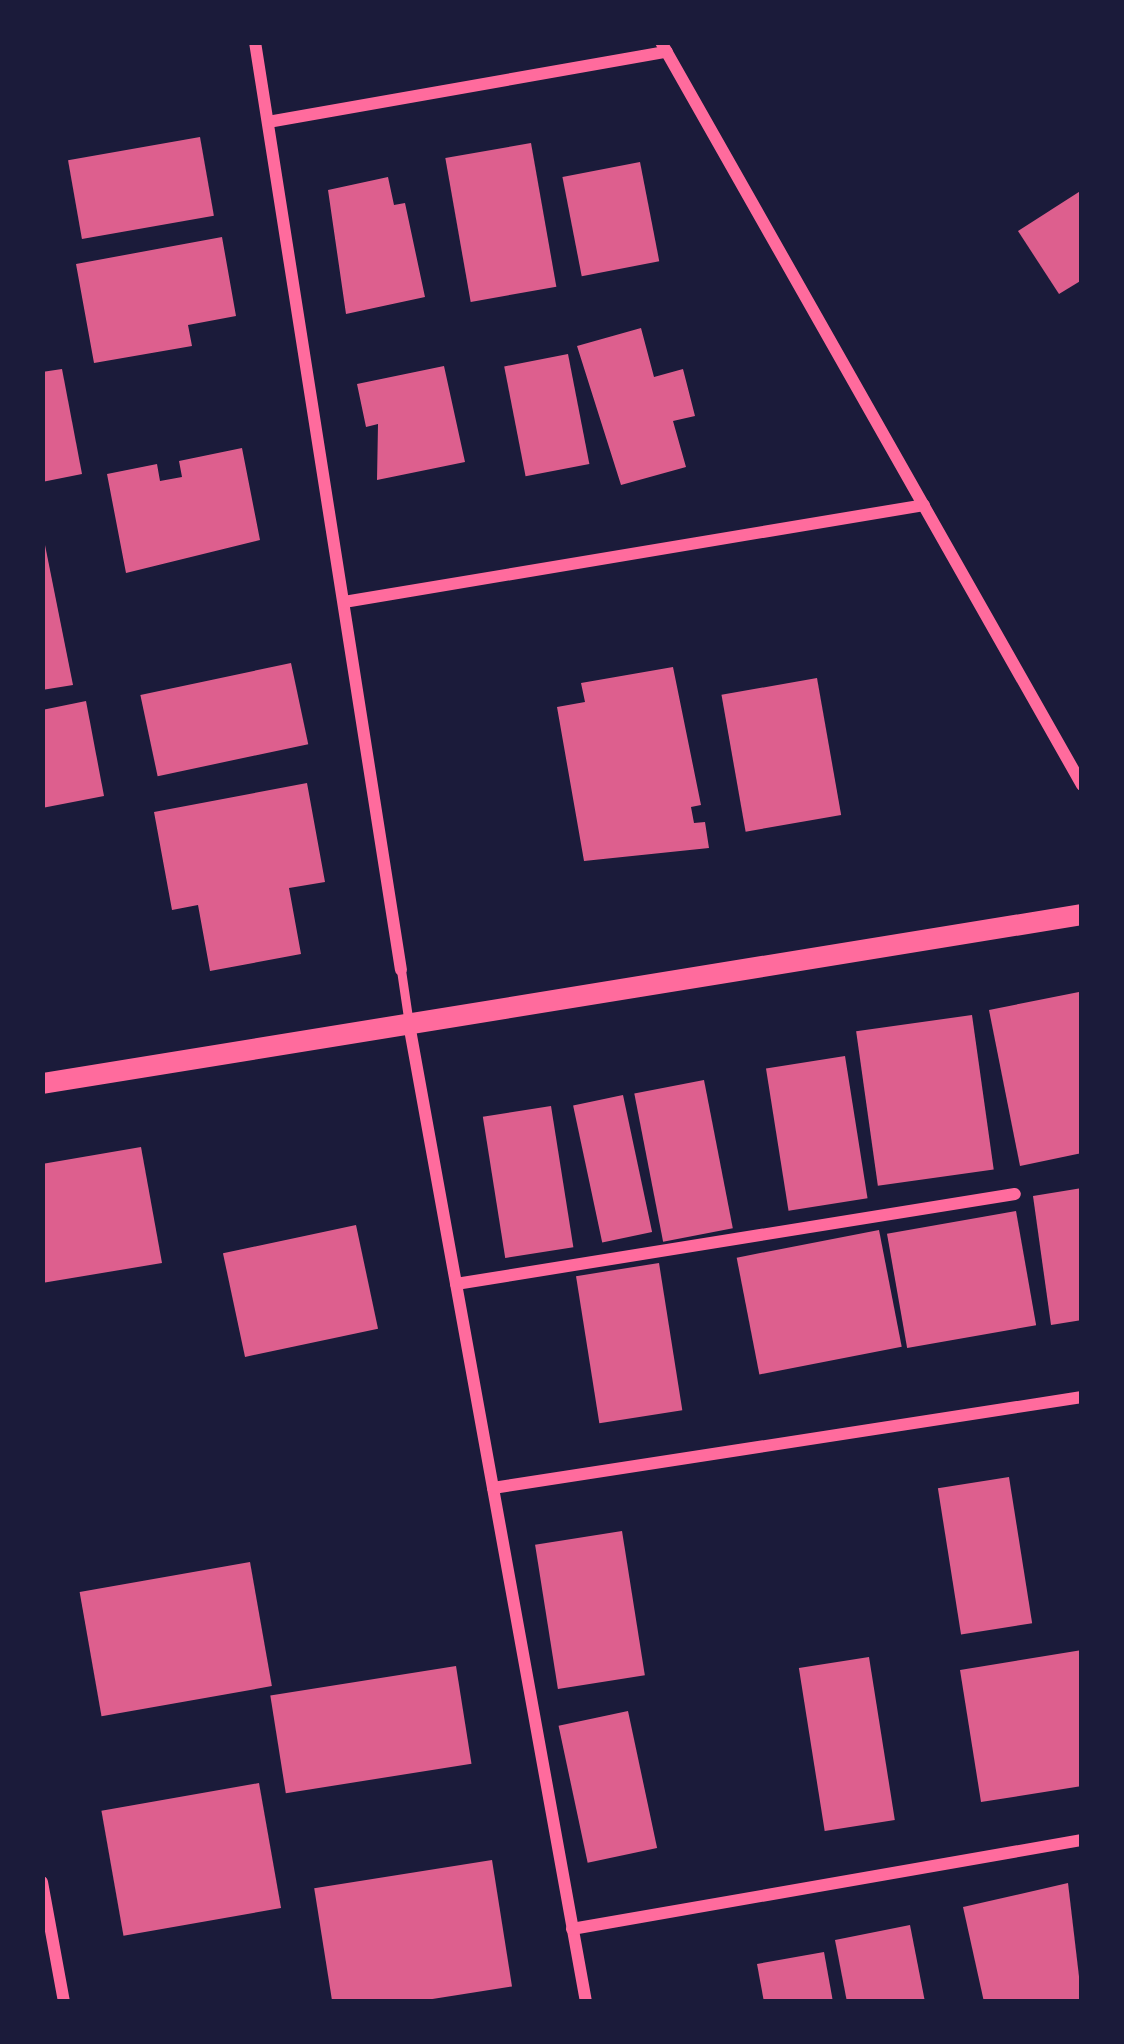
<!DOCTYPE html>
<style>
body{margin:0}
#map{position:relative;width:1124px;height:2044px;overflow:hidden;background:#1b1b3a;font-family:"Alegreya Sans",sans-serif}
div>[style]{position:absolute}
.building>*{inset:0;background:#dd5f8e;transform-origin:0 0}
.service>*{height:9px;margin:-4.5px;padding:0 4.5px;transform-origin:4.5px;border-radius:4.5px;background:#ff6b9d}
.minor>*{height:12px;margin:-6px;padding:0 6px;transform-origin:6px;border-radius:6px;background:#ff6b9d}
.tertiary>*{height:21px;margin:-10.5px;padding:0 10.5px;transform-origin:10.5px;border-radius:10.5px;background:#ff6b9d}
span{translate:-50% -50%;white-space:nowrap;text-align:center;line-height:1.15;-webkit-text-stroke:12px #1b1b3a;paint-order:stroke}
.frame{position:absolute;inset:0;border:45px solid #1b1b3a;pointer-events:none}
</style>
<div id="map">
<div class="building">
<div style="left:200px;top:137px;width:80px;height:134px;rotate:80deg"></div>
<div style="left:531px;top:143px;width:146px;height:87px;rotate:80deg"></div>
<div style="left:640px;top:162px;width:101px;height:79px;rotate:79deg"></div>
<div style="clip-path:polygon(388px 177px,394px 205px,405px 203px,425px 297px,346px 314px,328px 190px)"></div>
<div style="clip-path:polygon(1082px 190px,1082px 280px,1059px 294px,1018px 231px)"></div>
<div style="clip-path:polygon(222px 237px,236px 316px,188px 325px,192px 346px,94px 363px,76px 264px)"></div>
<div style="clip-path:polygon(641px 328px,654px 377px,683px 369px,695px 416px,673px 421px,686px 467px,621px 485px,577px 346px)"></div>
<div style="left:568px;top:354px;width:112px;height:65px;rotate:79deg"></div>
<div style="clip-path:polygon(444px 366px,465px 462px,377px 480px,378px 424px,366px 427px,357px 384px)"></div>
<div style="clip-path:polygon(62px 369px,82px 474px,42px 482px,42px 372px)"></div>
<div style="clip-path:polygon(242px 448px,260px 540px,126px 573px,107px 474px,157px 464px,160px 481px,182px 477px,179px 461px)"></div>
<div style="clip-path:polygon(42px 530px,73px 685px,42px 690px)"></div>
<div style="left:291px;top:663px;width:83px;height:154px;rotate:78deg"></div>
<div style="clip-path:polygon(673px 667px,701px 805px,691px 807px,694px 823px,705px 822px,709px 848px,584px 861px,557px 707px,585px 702px,581px 683px)"></div>
<div style="left:817px;top:678px;width:139px;height:97px;rotate:80deg"></div>
<div style="clip-path:polygon(86px 701px,104px 796px,42px 808px,42px 710px)"></div>
<div style="clip-path:polygon(307px 783px,325px 882px,289px 888px,301px 954px,210px 971px,198px 905px,172px 910px,154px 812px)"></div>
<div style="clip-path:polygon(1079px 992px,1082px 1153px,1020px 1166px,989px 1010px)"></div>
<div style="left:972px;top:1015px;width:156px;height:117px;rotate:82deg"></div>
<div style="left:845px;top:1056px;width:144px;height:80px;rotate:81deg"></div>
<div style="left:704px;top:1080px;width:151px;height:71px;rotate:79deg"></div>
<div style="left:623px;top:1095px;width:140px;height:51px;rotate:78deg"></div>
<div style="left:551px;top:1106px;width:143px;height:69px;rotate:81deg"></div>
<div style="clip-path:polygon(141px 1147px,162px 1263px,42px 1283px,42px 1164px)"></div>
<div style="clip-path:polygon(1082px 1188px,1082px 1320px,1051px 1325px,1033px 1196px)"></div>
<div style="left:1016px;top:1211px;width:116px;height:131px;rotate:80deg"></div>
<div style="left:356px;top:1225px;width:106px;height:136px;rotate:78deg"></div>
<div style="left:879px;top:1230px;width:119px;height:145px;rotate:79deg"></div>
<div style="left:659px;top:1263px;width:149px;height:84px;rotate:81deg"></div>
<div style="left:1009px;top:1477px;width:148px;height:72px;rotate:81deg"></div>
<div style="left:622px;top:1531px;width:146px;height:88px;rotate:81deg"></div>
<div style="left:250px;top:1562px;width:126px;height:173px;rotate:80deg"></div>
<div style="clip-path:polygon(1082px 1650px,1082px 1786px,981px 1802px,960px 1670px)"></div>
<div style="left:869px;top:1657px;width:165px;height:71px;rotate:81deg"></div>
<div style="left:456px;top:1666px;width:99px;height:188px;rotate:81deg"></div>
<div style="left:628px;top:1711px;width:140px;height:71px;rotate:78deg"></div>
<div style="left:259px;top:1783px;width:127px;height:160px;rotate:80deg"></div>
<div style="left:492px;top:1860px;width:128px;height:180px;rotate:81deg"></div>
<div style="clip-path:polygon(1068px 1883px,1082px 2002px,984px 2002px,963px 1907px)"></div>
<div style="clip-path:polygon(910px 1925px,925px 2002px,847px 2002px,835px 1940px)"></div>
<div style="clip-path:polygon(824px 1952px,833px 2002px,764px 2002px,757px 1964px)"></div>
</div>
<div class="service">
<div style="left:401px;top:970px;width:55px;rotate:81.6deg"></div>
</div>
<div class="minor">
<div style="left:255px;top:42px;width:939px;rotate:81.06deg"></div>
<div style="left:661px;top:42px;width:854px;rotate:60.46deg"></div>
<div style="left:268px;top:122px;width:405px;rotate:-10deg"></div>
<div style="left:344px;top:602px;width:588px;rotate:-9.49deg"></div>
<div style="left:409px;top:1024px;width:994px;rotate:79.74deg"></div>
<div style="left:456px;top:1284px;width:566px;rotate:-9.15deg"></div>
<div style="left:493px;top:1488px;width:596px;rotate:-8.78deg"></div>
<div style="left:42px;top:1882px;width:122px;rotate:79.6deg"></div>
<div style="left:572px;top:1929px;width:518px;rotate:-9.9deg"></div>
</div>
<div class="tertiary">
<div style="left:42px;top:1083px;width:1054px;rotate:-9.23deg"></div>
</div>
<div class="frame"></div>
</div>
